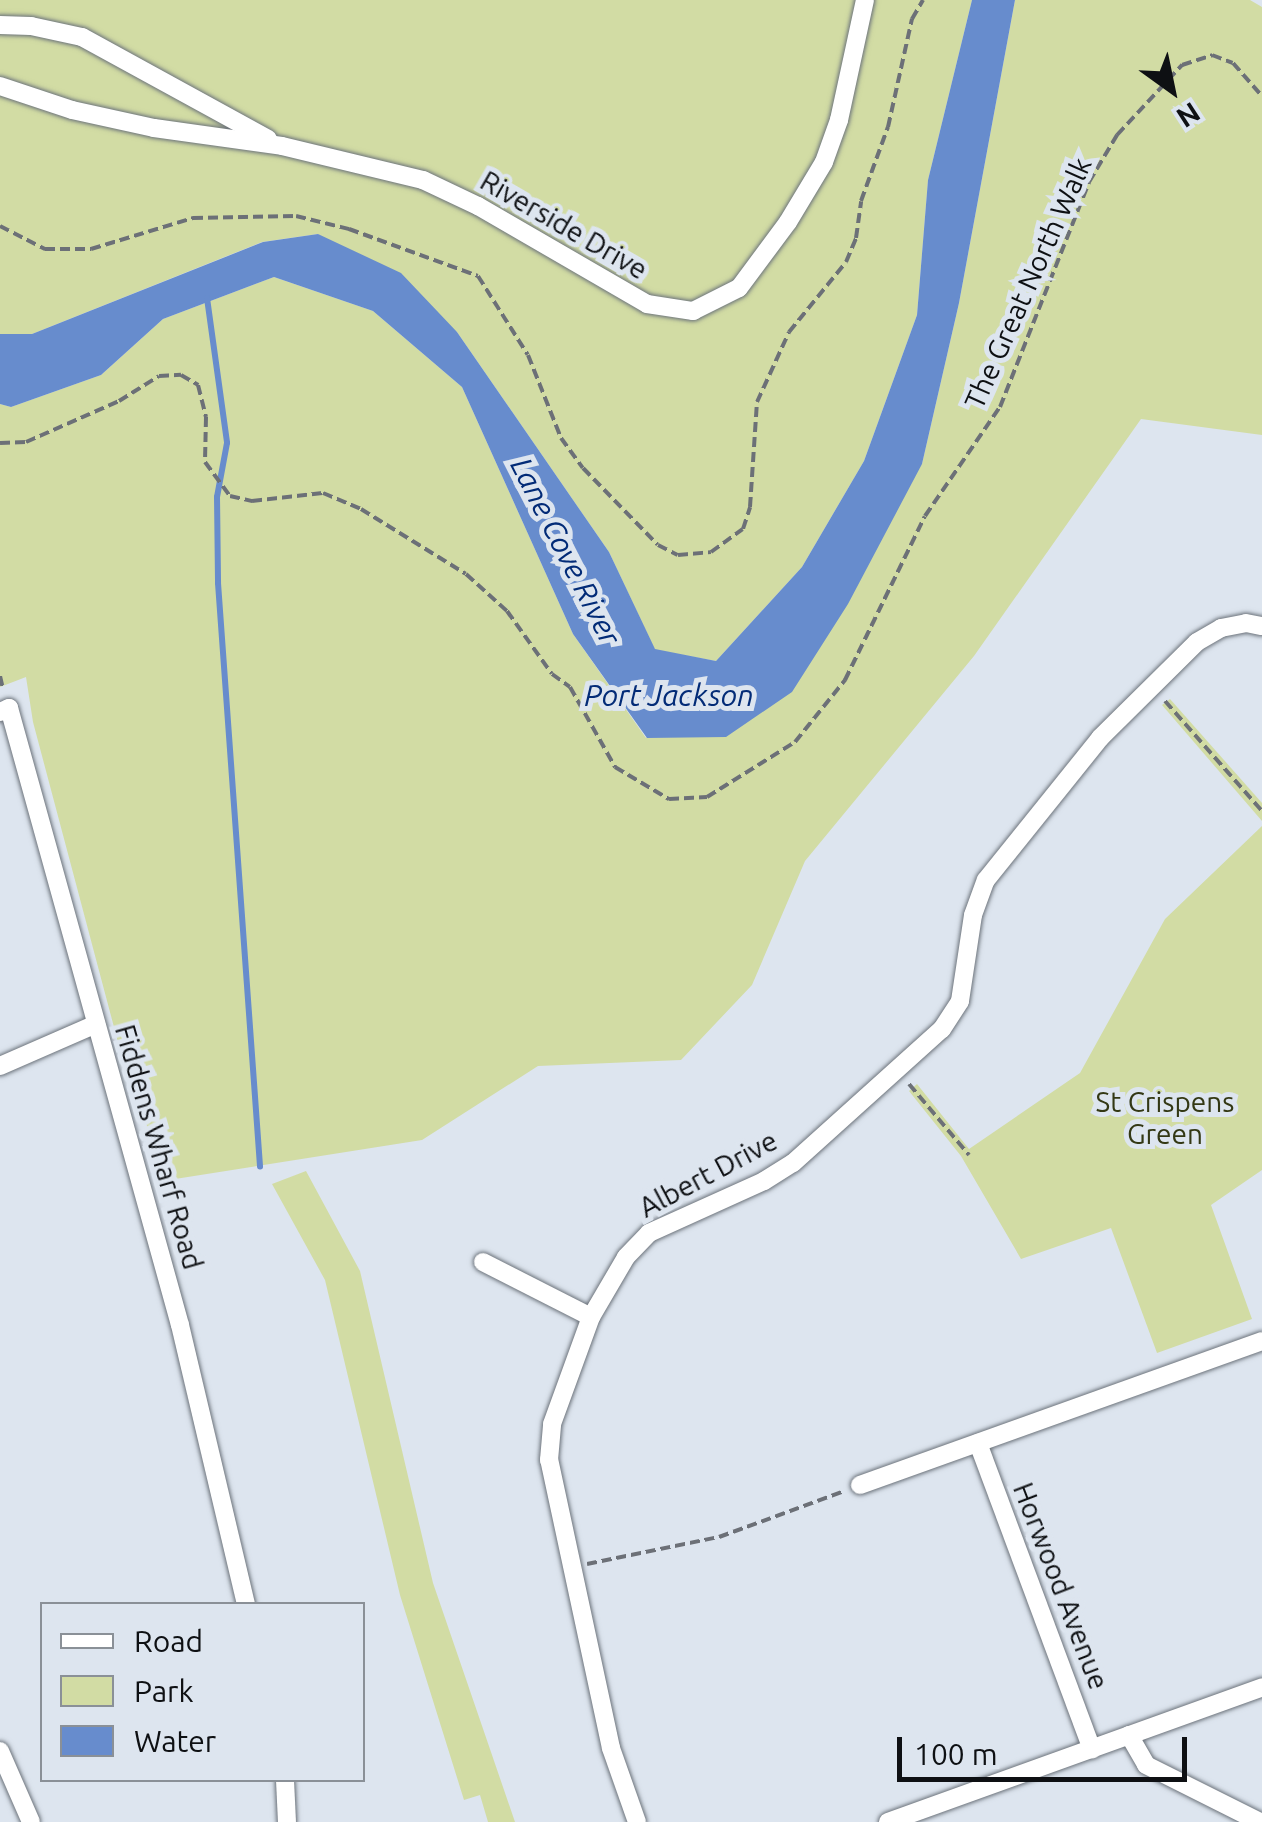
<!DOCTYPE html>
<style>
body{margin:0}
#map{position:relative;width:1262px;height:1822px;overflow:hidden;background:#dde5ef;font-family:Ubuntu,sans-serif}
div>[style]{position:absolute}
.green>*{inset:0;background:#d2dca4}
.water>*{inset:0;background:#678ccd}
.stream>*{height:6px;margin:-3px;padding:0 3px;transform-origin:3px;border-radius:3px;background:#678ccd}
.path>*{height:4px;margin-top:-2px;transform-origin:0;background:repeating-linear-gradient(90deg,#6c7077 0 10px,transparent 0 15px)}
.roads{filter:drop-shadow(0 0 2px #6c737b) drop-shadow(0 0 2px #6c737b)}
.minor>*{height:18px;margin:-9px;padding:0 9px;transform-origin:9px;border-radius:9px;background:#fff}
span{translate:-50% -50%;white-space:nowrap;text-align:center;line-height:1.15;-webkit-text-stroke:10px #dde5ef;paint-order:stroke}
.street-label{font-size:28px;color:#0e1013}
.park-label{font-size:28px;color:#333814}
.water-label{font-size:30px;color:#022b77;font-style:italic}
.legend{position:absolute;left:40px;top:1602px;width:325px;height:180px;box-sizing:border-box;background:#dde5ef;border:2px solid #8a9097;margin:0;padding:12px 18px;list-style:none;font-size:30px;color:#0e1013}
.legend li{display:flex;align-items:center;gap:20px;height:50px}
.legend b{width:50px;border:2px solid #8a9097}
.north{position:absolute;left:1122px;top:40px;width:100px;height:100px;-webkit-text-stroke:8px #dde5ef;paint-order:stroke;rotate:147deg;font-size:28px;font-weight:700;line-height:40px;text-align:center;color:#0e1013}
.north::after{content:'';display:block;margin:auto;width:35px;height:45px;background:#0e1013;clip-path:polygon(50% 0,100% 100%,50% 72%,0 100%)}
.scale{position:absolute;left:897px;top:1737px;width:290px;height:45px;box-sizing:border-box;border:5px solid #0e1013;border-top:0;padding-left:12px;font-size:30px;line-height:35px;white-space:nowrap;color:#0e1013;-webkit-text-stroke:8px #dde5ef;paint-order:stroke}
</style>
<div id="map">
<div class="green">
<div style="clip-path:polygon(0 0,972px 0,928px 180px,917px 315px,864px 461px,802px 567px,716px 661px,655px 650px,609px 552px,457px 332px,318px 234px,262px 242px,32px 334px,0 334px)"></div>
<div style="clip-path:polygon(1015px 0,1250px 0,1262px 7px,1262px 435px,1141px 419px,974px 656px,805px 861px,752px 985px,681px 1060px,538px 1066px,422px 1140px,156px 1182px,150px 1134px,123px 1061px,33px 722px,26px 677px,0 687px,0 404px,11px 407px,101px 375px,163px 319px,274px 277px,373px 311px,462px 387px,573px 634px,646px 738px,922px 464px,959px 303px)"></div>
<div style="clip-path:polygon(1170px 699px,1262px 803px,1262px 821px,1162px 705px)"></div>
<div style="clip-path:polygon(1262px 826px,1262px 1170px,1211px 1205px,1252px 1319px,1157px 1353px,1111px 1228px,1021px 1259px,961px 1156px,909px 1091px,917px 1084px,969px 1149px,1080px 1073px,1165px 919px)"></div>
<div style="clip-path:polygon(306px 1171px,360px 1271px,433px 1583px,515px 1822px,488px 1822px,480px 1795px,464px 1800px,400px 1595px,325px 1280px,272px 1184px)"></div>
</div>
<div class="water">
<div style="clip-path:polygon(972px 0,1015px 0,959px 303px,922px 464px,848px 604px,792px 692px,726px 737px,647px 738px,573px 634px,462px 387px,373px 311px,274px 277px,163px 319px,101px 375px,11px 407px,0 404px,0 334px,32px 334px,263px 242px,318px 234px,401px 273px,457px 332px,609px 552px,655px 649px,716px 661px,802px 567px,864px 461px,917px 315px,928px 180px)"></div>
</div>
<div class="stream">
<div style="left:207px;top:298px;width:146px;rotate:82.1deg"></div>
<div style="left:227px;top:443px;width:55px;rotate:100.5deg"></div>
<div style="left:217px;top:497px;width:86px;rotate:89.3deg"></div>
<div style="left:218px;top:583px;width:585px;rotate:85.88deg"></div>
</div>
<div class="path">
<div style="left:0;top:226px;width:51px;rotate:27.1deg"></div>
<div style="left:45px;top:249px;width:46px"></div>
<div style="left:91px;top:249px;width:107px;rotate:-16.9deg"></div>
<div style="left:193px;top:218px;width:103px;rotate:-1.1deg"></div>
<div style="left:296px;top:216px;width:55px;rotate:13.8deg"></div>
<div style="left:349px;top:229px;width:137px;rotate:20deg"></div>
<div style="left:478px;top:276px;width:93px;rotate:57.7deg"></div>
<div style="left:528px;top:355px;width:89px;rotate:68.3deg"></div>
<div style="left:561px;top:438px;width:37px;rotate:54deg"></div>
<div style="left:583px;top:468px;width:107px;rotate:45.8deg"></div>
<div style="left:658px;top:545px;width:22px;rotate:27deg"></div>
<div style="left:678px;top:555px;width:33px;rotate:-5deg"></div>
<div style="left:711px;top:552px;width:39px;rotate:-36deg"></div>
<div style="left:743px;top:529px;width:23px;rotate:-72deg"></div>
<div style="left:750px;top:507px;width:105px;rotate:-86.2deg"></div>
<div style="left:757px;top:402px;width:77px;rotate:-65.4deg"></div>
<div style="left:789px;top:332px;width:90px;rotate:-50.8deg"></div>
<div style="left:846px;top:262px;width:26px;rotate:-67deg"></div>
<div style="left:856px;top:238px;width:37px;rotate:-82deg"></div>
<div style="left:861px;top:201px;width:79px;rotate:-70deg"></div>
<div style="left:888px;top:127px;width:111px;rotate:-77.5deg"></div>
<div style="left:912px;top:19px;width:22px;rotate:-60deg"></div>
<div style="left:0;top:443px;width:26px;rotate:-2deg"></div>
<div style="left:26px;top:442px;width:102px;rotate:-23.8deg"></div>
<div style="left:119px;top:401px;width:47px;rotate:-32deg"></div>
<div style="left:159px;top:376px;width:22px;rotate:-3deg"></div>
<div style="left:181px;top:375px;width:20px;rotate:30deg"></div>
<div style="left:198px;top:385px;width:33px;rotate:76deg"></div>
<div style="left:206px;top:417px;width:45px;rotate:91.3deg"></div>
<div style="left:205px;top:462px;width:42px;rotate:53.7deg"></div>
<div style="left:230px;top:496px;width:23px;rotate:13deg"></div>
<div style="left:252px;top:501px;width:71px;rotate:-6.4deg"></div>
<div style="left:323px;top:493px;width:41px;rotate:22.8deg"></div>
<div style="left:361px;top:509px;width:123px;rotate:31.8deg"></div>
<div style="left:466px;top:574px;width:55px;rotate:42.1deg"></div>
<div style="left:507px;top:611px;width:77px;rotate:54.5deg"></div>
<div style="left:552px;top:674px;width:22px;rotate:36deg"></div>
<div style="left:570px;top:687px;width:92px;rotate:60.6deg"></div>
<div style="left:615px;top:767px;width:63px;rotate:30.7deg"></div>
<div style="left:669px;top:799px;width:38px;rotate:-3deg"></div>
<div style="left:707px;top:797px;width:104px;rotate:-32deg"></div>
<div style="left:795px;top:742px;width:80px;rotate:-51.1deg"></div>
<div style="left:845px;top:680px;width:182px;rotate:-64deg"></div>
<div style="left:925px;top:516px;width:132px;rotate:-55.5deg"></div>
<div style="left:1000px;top:407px;width:242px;rotate:-68.4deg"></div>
<div style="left:1089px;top:182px;width:55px;rotate:-59.2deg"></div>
<div style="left:1117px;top:135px;width:96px;rotate:-47.1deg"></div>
<div style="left:1182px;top:65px;width:32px;rotate:-18deg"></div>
<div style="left:1212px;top:55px;width:22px;rotate:21deg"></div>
<div style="left:1233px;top:63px;width:44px;rotate:48.7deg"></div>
<div style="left:0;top:676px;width:13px;rotate:77deg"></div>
<div style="left:1165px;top:701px;width:147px;rotate:48.6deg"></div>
<div style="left:909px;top:1084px;width:93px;rotate:49.8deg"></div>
<div style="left:587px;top:1564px;width:135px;rotate:-11.6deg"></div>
<div style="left:719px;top:1537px;width:131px;rotate:-20.1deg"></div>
</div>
<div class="roads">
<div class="minor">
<div style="left:0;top:25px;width:31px;rotate:2deg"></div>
<div style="left:31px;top:26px;width:52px;rotate:12.2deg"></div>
<div style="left:82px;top:37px;width:212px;rotate:28.7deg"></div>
<div style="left:0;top:86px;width:76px;rotate:18.4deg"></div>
<div style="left:72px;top:110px;width:84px;rotate:12.4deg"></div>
<div style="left:154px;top:128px;width:129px;rotate:8deg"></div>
<div style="left:282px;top:146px;width:145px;rotate:13.6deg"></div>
<div style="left:423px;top:180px;width:61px;rotate:25.3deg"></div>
<div style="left:478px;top:206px;width:195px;rotate:30.1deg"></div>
<div style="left:647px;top:304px;width:47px;rotate:8.7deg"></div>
<div style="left:693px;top:311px;width:51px;rotate:-26.6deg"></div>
<div style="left:739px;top:288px;width:82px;rotate:-53.4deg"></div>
<div style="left:788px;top:222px;width:70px;rotate:-59deg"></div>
<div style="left:824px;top:162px;width:45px;rotate:-70.3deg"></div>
<div style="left:839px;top:120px;width:123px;rotate:-77.8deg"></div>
<div style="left:0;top:712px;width:10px;rotate:-24deg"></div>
<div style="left:9px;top:708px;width:640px;rotate:74.51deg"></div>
<div style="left:180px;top:1325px;width:287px;rotate:76.7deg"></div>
<div style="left:0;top:1066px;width:105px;rotate:-23.6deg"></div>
<div style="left:483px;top:1262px;width:121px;rotate:27deg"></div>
<div style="left:978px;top:1443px;width:327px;rotate:69.6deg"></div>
<div style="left:860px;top:1485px;width:427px;rotate:-19.7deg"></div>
<div style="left:1129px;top:1735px;width:34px;rotate:60deg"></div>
<div style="left:1146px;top:1765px;width:127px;rotate:26.6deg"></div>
<div style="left:0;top:1751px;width:77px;rotate:66.4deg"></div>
<div style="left:285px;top:1780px;width:42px;rotate:87.3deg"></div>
<div style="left:637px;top:1822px;width:78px;rotate:-109.4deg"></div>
<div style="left:611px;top:1748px;width:295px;rotate:-102.1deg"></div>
<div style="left:549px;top:1460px;width:36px;rotate:-85deg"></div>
<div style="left:552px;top:1424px;width:114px;rotate:-70deg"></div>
<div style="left:591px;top:1317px;width:69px;rotate:-59.7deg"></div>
<div style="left:626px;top:1257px;width:33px;rotate:-46deg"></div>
<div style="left:649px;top:1233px;width:126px;rotate:-24.3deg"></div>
<div style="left:764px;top:1181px;width:34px;rotate:-32deg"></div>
<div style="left:793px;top:1163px;width:200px;rotate:-42deg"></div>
<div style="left:942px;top:1029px;width:33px;rotate:-57deg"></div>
<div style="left:960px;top:1001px;width:87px;rotate:-81.4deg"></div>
<div style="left:973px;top:915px;width:37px;rotate:-70deg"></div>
<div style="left:986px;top:880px;width:182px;rotate:-51.2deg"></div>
<div style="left:1100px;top:738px;width:136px;rotate:-44.7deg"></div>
<div style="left:1197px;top:642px;width:28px;rotate:-30deg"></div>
<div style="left:1221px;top:628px;width:25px;rotate:-11deg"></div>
<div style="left:1246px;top:623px;width:16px;rotate:11deg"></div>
<div style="left:888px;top:1822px;width:398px;rotate:-19.8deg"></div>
</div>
</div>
<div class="street-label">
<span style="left:564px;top:225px;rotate:30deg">Riverside Drive</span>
<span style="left:1028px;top:283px;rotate:-66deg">The Great North Walk</span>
<span style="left:159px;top:1147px;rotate:74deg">Fiddens Wharf Road</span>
<span style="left:708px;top:1174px;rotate:-28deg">Albert Drive</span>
<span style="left:1061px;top:1586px;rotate:69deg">Horwood Avenue</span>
</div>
<div class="park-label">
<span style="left:1165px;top:1118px">St Crispens<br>Green</span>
</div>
<div class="water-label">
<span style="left:566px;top:551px;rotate:63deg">Lane Cove River</span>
<span style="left:669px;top:695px">Port Jackson</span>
</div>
<ul class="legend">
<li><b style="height:12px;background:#fff"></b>Road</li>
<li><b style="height:28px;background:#d2dca4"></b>Park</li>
<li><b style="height:28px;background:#678ccd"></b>Water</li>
</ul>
<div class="north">N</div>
<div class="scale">100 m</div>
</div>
